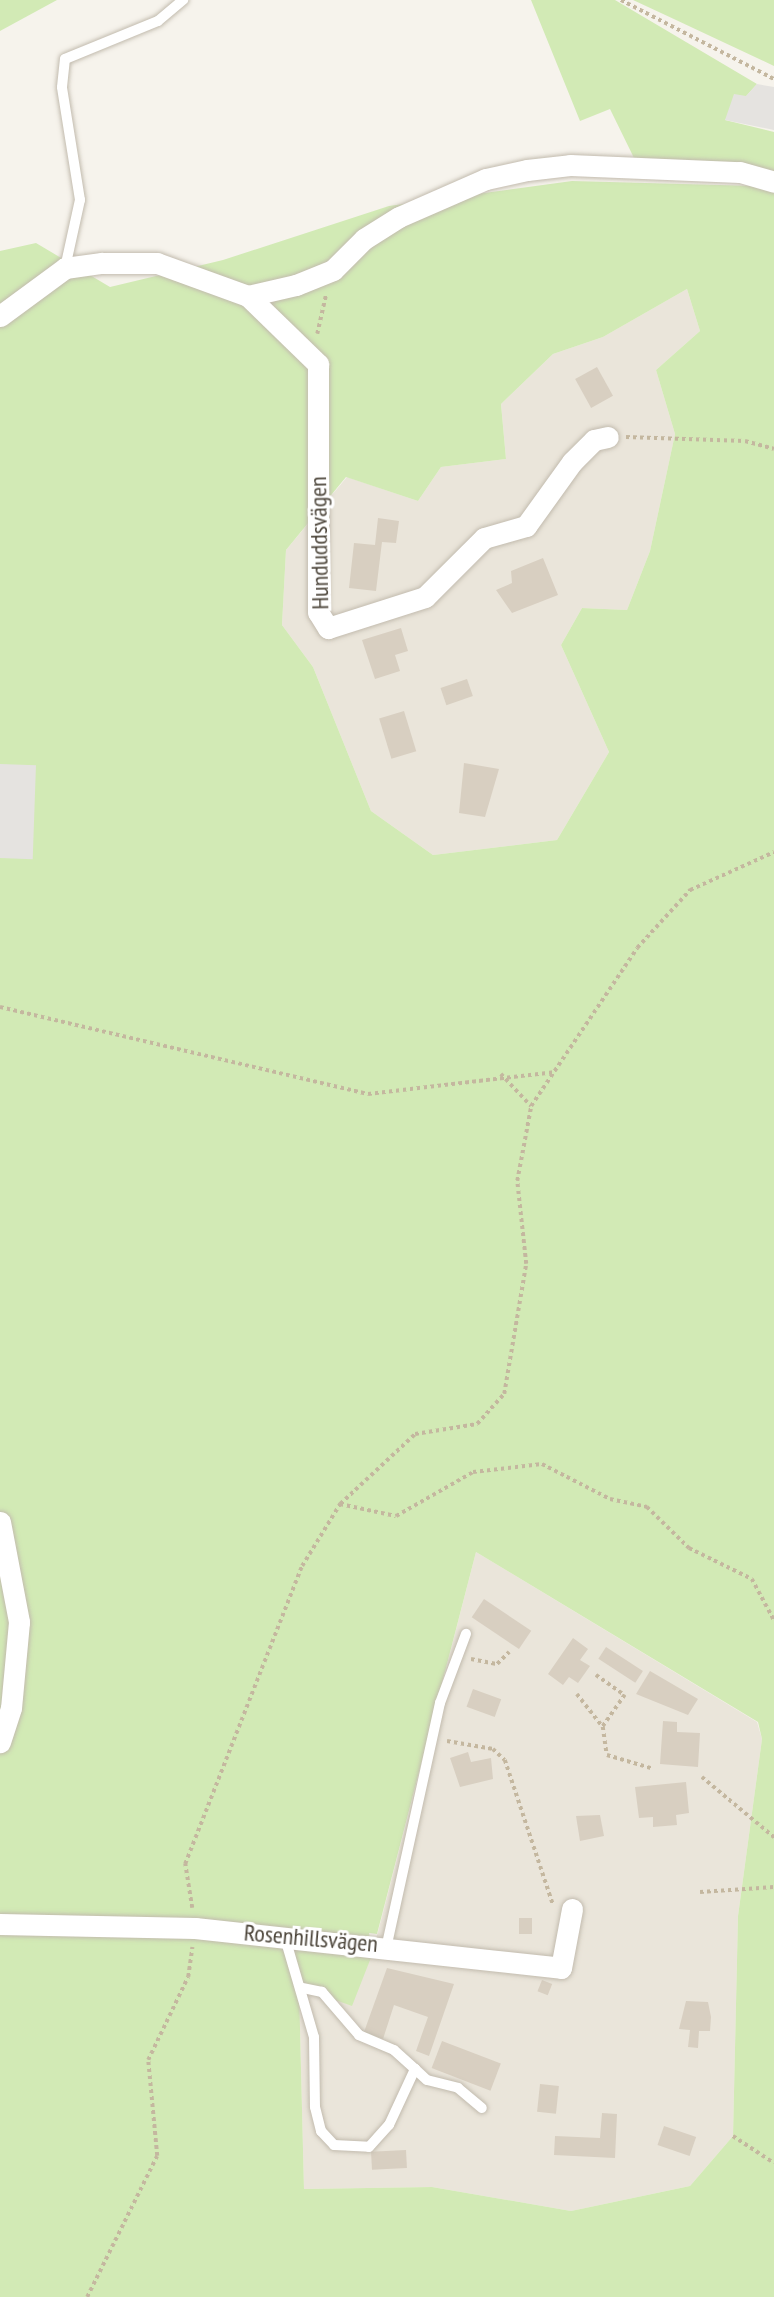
<!DOCTYPE html>
<meta charset="utf-8">
<style>
body{margin:0}
#map{position:relative;width:774px;height:2297px;overflow:hidden;background:#f6f3ec;font-family:"PT Sans Narrow",sans-serif}
div>[style]{position:absolute}
.residential>*{inset:0;background:#eae5da}
.green>*{inset:0;background:#d2eab5}
.parking>*{inset:0;background:#e5e3e0;transform-origin:0 0}
.building>*{inset:0;background:#d8cfc1;transform-origin:0 0}
.path>*{height:3.5px;margin-top:-1.75px;transform-origin:0;background:repeating-linear-gradient(90deg,#c4b79f 0 3.5px,transparent 0 7px)}
.roads{filter:drop-shadow(0 0 2px #c2bbae) drop-shadow(0 0 2px #c2bbae)}
.service>*{height:10px;margin:-5px;padding:0 5px;transform-origin:5px;border-radius:5px;background:#fff}
.minor>*{height:21px;margin:-10.5px;padding:0 10.5px;transform-origin:10.5px;border-radius:10.5px;background:#fff}
span{translate:-50% -50%;white-space:nowrap;text-align:center;line-height:1.15;-webkit-text-stroke:6px #fff;paint-order:stroke}
.street-label{font-size:24px;color:#4b4439}
</style>
<div id="map">
<div class="residential">
<div style="clip-path:polygon(687px 289px,700px 331px,656px 370px,675px 434px,650px 551px,627px 610px,582px 608px,561px 645px,609px 752px,557px 840px,433px 855px,371px 811px,313px 667px,282px 625px,286px 550px,347px 477px,418px 501px,441px 467px,506px 459px,501px 404px,553px 354px,603px 337px)"></div>
<div style="clip-path:polygon(476px 1552px,757px 1722px,762px 1739px,738px 1916px,733px 2136px,690px 2186px,571px 2211px,432px 2187px,304px 2189px,299px 1987px,372px 1955px)"></div>
</div>
<div class="green">
<div style="clip-path:polygon(0 0,57px 0,0 31px)"></div>
<div style="clip-path:polygon(531px 0,615px 0,757px 84px,725px 120px,774px 132px,774px 171px,634px 158px,610px 109px,580px 121px)"></div>
<div style="clip-path:polygon(633px 0,774px 0,774px 66px,676px 20px)"></div>
<div style="clip-path:polygon(evenodd,572px 181px,756px 186px,774px 193px,774px 2297px,0 2297px,0 251px,36px 243px,110px 287px,223px 260px,389px 206px,572px 181px,687px 289px,700px 331px,656px 370px,675px 434px,650px 551px,627px 610px,582px 608px,561px 645px,609px 752px,557px 840px,433px 855px,371px 811px,313px 667px,282px 625px,286px 550px,346px 477px,418px 501px,441px 467px,506px 459px,501px 404px,553px 354px,603px 337px,687px 289px,572px 181px,476px 1552px,758px 1722px,762px 1739px,738px 1916px,733px 2136px,690px 2186px,571px 2211px,432px 2187px,304px 2189px,299px 1987px,352px 2006px,372px 1955px,369px 1933px,377px 1934px,476px 1552px)"></div>
</div>
<div class="parking">
<div style="clip-path:polygon(757px 84px,774px 87px,774px 130px,725px 120px,734px 94px,746px 96px)"></div>
<div style="left:0;top:764px;width:36px;height:94px;rotate:2deg"></div>
</div>
<div class="building">
<div style="left:597px;top:367px;width:33px;height:25px;rotate:61deg"></div>
<div style="clip-path:polygon(378px 518px,399px 521px,396px 543px,382px 542px,376px 591px,349px 588px,354px 543px,375px 545px)"></div>
<div style="clip-path:polygon(543px 558px,558px 595px,512px 613px,496px 590px,512px 583px,511px 571px)"></div>
<div style="clip-path:polygon(401px 628px,408px 651px,395px 655px,400px 671px,375px 679px,362px 640px)"></div>
<div style="left:467px;top:679px;width:18px;height:28px;rotate:71deg"></div>
<div style="left:404px;top:711px;width:42px;height:26px;rotate:73deg"></div>
<div style="clip-path:polygon(464px 763px,499px 769px,485px 817px,459px 813px)"></div>
<div style="left:484px;top:1599px;width:57px;height:22px;rotate:34deg"></div>
<div style="clip-path:polygon(573px 1638px,588px 1649px,580px 1660px,590px 1666px,578px 1683px,569px 1677px,563px 1685px,548px 1674px)"></div>
<div style="left:606px;top:1647px;width:44px;height:14px;rotate:33deg"></div>
<div style="clip-path:polygon(650px 1671px,698px 1699px,688px 1715px,636px 1694px)"></div>
<div style="left:473px;top:1689px;width:30px;height:19px;rotate:20deg"></div>
<div style="clip-path:polygon(663px 1721px,677px 1722px,677px 1732px,700px 1733px,698px 1767px,660px 1764px)"></div>
<div style="clip-path:polygon(468px 1752px,471px 1762px,491px 1758px,493px 1779px,460px 1787px,450px 1758px)"></div>
<div style="clip-path:polygon(686px 1782px,689px 1813px,676px 1815px,677px 1825px,653px 1827px,653px 1817px,639px 1818px,635px 1787px)"></div>
<div style="clip-path:polygon(600px 1815px,604px 1836px,580px 1841px,576px 1816px)"></div>
<div style="left:519px;top:1918px;width:13px;height:16px"></div>
<div style="clip-path:polygon(387px 1968px,454px 1984px,429px 2056px,416px 2051px,428px 2017px,394px 2005px,383px 2039px,364px 2032px)"></div>
<div style="left:542px;top:1980px;width:11px;height:12px;rotate:22deg"></div>
<div style="clip-path:polygon(686px 2001px,708px 2002px,711px 2017px,710px 2031px,699px 2031px,698px 2048px,688px 2047px,690px 2030px,679px 2029px)"></div>
<div style="left:442px;top:2041px;width:63px;height:29px;rotate:21deg"></div>
<div style="left:540px;top:2084px;width:19px;height:28px;rotate:6deg"></div>
<div style="clip-path:polygon(602px 2113px,617px 2114px,615px 2158px,554px 2155px,555px 2136px,600px 2138px)"></div>
<div style="left:664px;top:2126px;width:34px;height:20px;rotate:19deg"></div>
<div style="left:406px;top:2150px;width:18px;height:35px;rotate:87deg"></div>
</div>
<div class="path">
<div style="left:621px;top:0;width:172px;rotate:27.3deg"></div>
<div style="left:317px;top:334px;width:41px;rotate:-77.3deg"></div>
<div style="left:626px;top:437px;width:119px;rotate:1.9deg"></div>
<div style="left:745px;top:441px;width:30px;rotate:15deg"></div>
<div style="left:0;top:1007px;width:378px;rotate:13.3deg"></div>
<div style="left:368px;top:1094px;width:189px;rotate:-6.7deg"></div>
<div style="left:501px;top:1074px;width:44px;rotate:46.8deg"></div>
<div style="left:340px;top:1504px;width:57px;rotate:12.1deg"></div>
<div style="left:396px;top:1516px;width:89px;rotate:-29.7deg"></div>
<div style="left:473px;top:1472px;width:69px;rotate:-6.6deg"></div>
<div style="left:542px;top:1464px;width:76px;rotate:27.2deg"></div>
<div style="left:610px;top:1499px;width:38px;rotate:12deg"></div>
<div style="left:647px;top:1507px;width:59px;rotate:44.3deg"></div>
<div style="left:689px;top:1548px;width:70px;rotate:26.2deg"></div>
<div style="left:752px;top:1579px;width:47px;rotate:61.8deg"></div>
<div style="left:471px;top:1659px;width:26px;rotate:11deg"></div>
<div style="left:497px;top:1664px;width:17px;rotate:-45deg"></div>
<div style="left:596px;top:1675px;width:35px;rotate:35deg"></div>
<div style="left:625px;top:1695px;width:39px;rotate:125deg"></div>
<div style="left:603px;top:1727px;width:28px;rotate:82deg"></div>
<div style="left:607px;top:1755px;width:46px;rotate:16.5deg"></div>
<div style="left:577px;top:1694px;width:42px;rotate:51.8deg"></div>
<div style="left:447px;top:1741px;width:47px;rotate:9.9deg"></div>
<div style="left:493px;top:1749px;width:16px;rotate:43deg"></div>
<div style="left:505px;top:1760px;width:152px;rotate:71.6deg"></div>
<div style="left:702px;top:1777px;width:94px;rotate:39.8deg"></div>
<div style="left:700px;top:1892px;width:74px;rotate:-3.9deg"></div>
<div style="left:192px;top:1908px;width:45px;rotate:-99deg"></div>
<div style="left:185px;top:1864px;width:320px;rotate:-68.6deg"></div>
<div style="left:302px;top:1566px;width:73px;rotate:-58.5deg"></div>
<div style="left:340px;top:1504px;width:103px;rotate:-43deg"></div>
<div style="left:415px;top:1434px;width:63px;rotate:-9.2deg"></div>
<div style="left:477px;top:1424px;width:40px;rotate:-48deg"></div>
<div style="left:504px;top:1394px;width:132px;rotate:-80.4deg"></div>
<div style="left:526px;top:1264px;width:83px;rotate:-96.2deg"></div>
<div style="left:517px;top:1181px;width:76px;rotate:-79.4deg"></div>
<div style="left:531px;top:1106px;width:190px;rotate:-56.1deg"></div>
<div style="left:637px;top:948px;width:79px;rotate:-47.6deg"></div>
<div style="left:690px;top:890px;width:92px;rotate:-24.3deg"></div>
<div style="left:733px;top:2136px;width:49px;rotate:33.4deg"></div>
<div style="left:87px;top:2297px;width:157px;rotate:-63.6deg"></div>
<div style="left:157px;top:2156px;width:96px;rotate:-95.4deg"></div>
<div style="left:148px;top:2060px;width:92px;rotate:-64.3deg"></div>
<div style="left:188px;top:1977px;width:30px;rotate:-82deg"></div>
</div>
<div class="roads">
<div class="service">
<div style="left:65px;top:268px;width:70px;rotate:-77.6deg"></div>
<div style="left:80px;top:200px;width:114px;rotate:-99.1deg"></div>
<div style="left:62px;top:87px;width:28px;rotate:-84deg"></div>
<div style="left:65px;top:59px;width:100px;rotate:-22.2deg"></div>
<div style="left:158px;top:21px;width:33px;rotate:-40deg"></div>
<div style="left:285px;top:1938px;width:103px;rotate:73.7deg"></div>
<div style="left:314px;top:2037px;width:70px;rotate:89.2deg"></div>
<div style="left:315px;top:2107px;width:25px;rotate:76deg"></div>
<div style="left:321px;top:2131px;width:19px;rotate:47deg"></div>
<div style="left:334px;top:2145px;width:35px;rotate:3deg"></div>
<div style="left:369px;top:2147px;width:30px;rotate:-48deg"></div>
<div style="left:389px;top:2125px;width:62px;rotate:-65.1deg"></div>
<div style="left:415px;top:2069px;width:28px;rotate:-138deg"></div>
<div style="left:394px;top:2050px;width:38px;rotate:-157deg"></div>
<div style="left:359px;top:2035px;width:57px;rotate:-130.7deg"></div>
<div style="left:322px;top:1992px;width:19px;rotate:-168deg"></div>
<div style="left:387px;top:1944px;width:247px;rotate:-77.6deg"></div>
<div style="left:440px;top:1703px;width:74px;rotate:-69.4deg"></div>
<div style="left:415px;top:2069px;width:16px;rotate:43deg"></div>
<div style="left:427px;top:2080px;width:32px;rotate:14deg"></div>
<div style="left:458px;top:2088px;width:31px;rotate:40deg"></div>
</div>
<div class="minor">
<div style="left:248px;top:296px;width:98px;rotate:44.2deg"></div>
<div style="left:318px;top:364px;width:248px;rotate:90deg"></div>
<div style="left:318px;top:612px;width:19px;rotate:58deg"></div>
<div style="left:328px;top:628px;width:102px;rotate:-17.7deg"></div>
<div style="left:425px;top:597px;width:83px;rotate:-45deg"></div>
<div style="left:484px;top:538px;width:44px;rotate:-15.9deg"></div>
<div style="left:526px;top:526px;width:79px;rotate:-54.3deg"></div>
<div style="left:572px;top:462px;width:31px;rotate:-45deg"></div>
<div style="left:594px;top:440px;width:14px;rotate:-12deg"></div>
<div style="left:0;top:316px;width:81px;rotate:-36.4deg"></div>
<div style="left:65px;top:268px;width:37px;rotate:-8deg"></div>
<div style="left:102px;top:263px;width:55px"></div>
<div style="left:157px;top:263px;width:97px;rotate:19.9deg"></div>
<div style="left:248px;top:296px;width:49px;rotate:-12.9deg"></div>
<div style="left:296px;top:285px;width:40px;rotate:-22deg"></div>
<div style="left:333px;top:270px;width:44px;rotate:-45deg"></div>
<div style="left:364px;top:239px;width:41px;rotate:-32.2deg"></div>
<div style="left:399px;top:217px;width:95px;rotate:-23.6deg"></div>
<div style="left:486px;top:179px;width:42px;rotate:-12.4deg"></div>
<div style="left:527px;top:170px;width:43px;rotate:-6.6deg"></div>
<div style="left:570px;top:165px;width:170px;rotate:2.4deg"></div>
<div style="left:740px;top:172px;width:35px;rotate:16deg"></div>
<div style="left:0;top:1522px;width:102px;rotate:79.2deg"></div>
<div style="left:19px;top:1622px;width:86px;rotate:95.3deg"></div>
<div style="left:11px;top:1708px;width:36px;rotate:108deg"></div>
<div style="left:0;top:1924px;width:195px;rotate:1.2deg"></div>
<div style="left:195px;top:1928px;width:368px;rotate:6.2deg"></div>
<div style="left:561px;top:1968px;width:60px;rotate:-79.4deg"></div>
</div>
</div>
<div class="street-label">
<span style="left:319px;top:543px;rotate:-91deg">Hunduddsvägen</span>
<span style="left:311px;top:1938px;rotate:5deg">Rosenhillsvägen</span>
</div>
</div>
